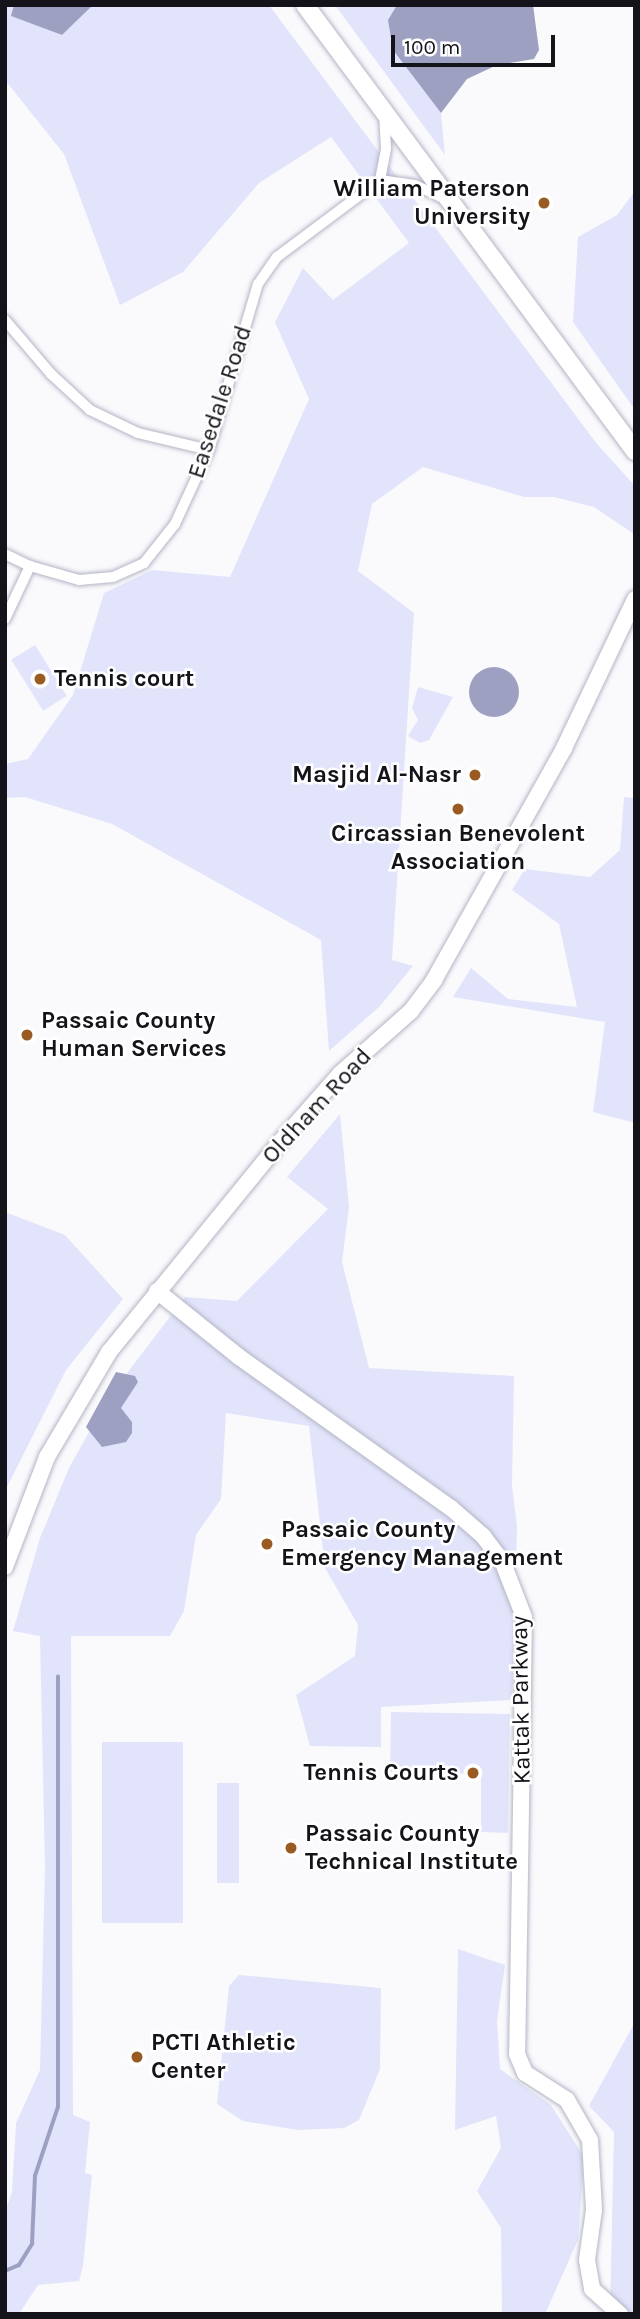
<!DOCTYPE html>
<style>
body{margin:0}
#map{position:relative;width:640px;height:2319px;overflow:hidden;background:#fafafd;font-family:Karla,sans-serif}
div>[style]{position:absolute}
.green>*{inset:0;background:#e2e4fb;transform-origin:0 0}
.water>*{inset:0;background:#9ea0c1}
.round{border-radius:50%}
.stream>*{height:3.5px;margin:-1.75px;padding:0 1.75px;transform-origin:1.75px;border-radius:1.75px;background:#9ea0c1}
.roads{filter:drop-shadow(0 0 2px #b3b5c5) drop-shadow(0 0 2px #b3b5c5)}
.street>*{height:10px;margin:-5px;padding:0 5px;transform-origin:5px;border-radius:5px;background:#fff}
.secondary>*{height:16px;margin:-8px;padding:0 8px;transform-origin:8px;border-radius:8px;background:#fff}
.primary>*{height:18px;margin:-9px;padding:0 9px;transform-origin:9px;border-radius:9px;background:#fff}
.dots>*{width:19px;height:19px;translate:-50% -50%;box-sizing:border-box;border:4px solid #fff;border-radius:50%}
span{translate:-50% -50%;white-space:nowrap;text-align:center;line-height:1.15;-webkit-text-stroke:5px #fff;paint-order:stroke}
.poi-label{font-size:24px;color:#131319;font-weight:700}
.right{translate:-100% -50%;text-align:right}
.left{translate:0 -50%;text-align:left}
.street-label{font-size:24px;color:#131319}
.frame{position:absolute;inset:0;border:7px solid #131319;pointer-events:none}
.scale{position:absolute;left:391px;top:35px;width:164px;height:32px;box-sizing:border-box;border:4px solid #131319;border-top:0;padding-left:9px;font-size:21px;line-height:24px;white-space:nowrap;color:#131319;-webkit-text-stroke:5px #fff;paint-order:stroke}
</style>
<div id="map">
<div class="green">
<div style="clip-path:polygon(5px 5px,14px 5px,12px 16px,62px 35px,93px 5px,269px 5px,597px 444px,635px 486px,634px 534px,594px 507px,554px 497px,524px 497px,423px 467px,372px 504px,358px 571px,414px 613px,392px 960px,413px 966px,380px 1006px,329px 1051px,321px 940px,112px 824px,25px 797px,5px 798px,5px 764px,28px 759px,73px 695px,104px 593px,152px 570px,230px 577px,309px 399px,275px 322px,303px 268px,333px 300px,409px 243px,331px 137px,259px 183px,183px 272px,120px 305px,64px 154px,5px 80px)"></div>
<div style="clip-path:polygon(335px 5px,397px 5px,389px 20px,393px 50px,441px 113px,445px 155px)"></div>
<div style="clip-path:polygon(635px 191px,635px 410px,573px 322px,578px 237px,617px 215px)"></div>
<div style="left:35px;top:645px;width:60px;height:28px;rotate:58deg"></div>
<div style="clip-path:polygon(418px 687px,453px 697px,429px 740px,420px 743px,408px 736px,418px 720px,412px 708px)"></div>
<div style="clip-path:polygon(624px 797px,635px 798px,635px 1123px,593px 1112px,605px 1022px,453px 997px,471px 968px,508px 999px,577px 1007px,559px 924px,512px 890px,525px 869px,590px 877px,620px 850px)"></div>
<div style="clip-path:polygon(340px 1114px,349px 1207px,342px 1262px,369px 1368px,514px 1376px,512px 1485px,517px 1527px,512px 1700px,381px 1707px,381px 1747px,310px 1746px,296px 1695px,355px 1656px,358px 1625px,325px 1568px,309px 1426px,226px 1413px,221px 1499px,196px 1535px,184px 1611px,170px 1636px,71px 1636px,73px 2115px,90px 2122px,85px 2173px,92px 2175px,83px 2266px,79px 2281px,38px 2285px,19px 2314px,5px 2314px,5px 2212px,12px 2192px,16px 2123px,40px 2070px,45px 1867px,40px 1636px,13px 1631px,40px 1538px,69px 1468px,108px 1398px,185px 1297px,237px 1301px,328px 1209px,287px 1177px)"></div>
<div style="clip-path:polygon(5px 1212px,65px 1235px,123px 1299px,66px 1370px,5px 1491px)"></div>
<div style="clip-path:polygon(391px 1712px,510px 1714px,508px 1833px,481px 1832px,481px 1774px,390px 1772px)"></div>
<div style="left:102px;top:1742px;width:81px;height:181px"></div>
<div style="left:217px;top:1783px;width:22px;height:100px"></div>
<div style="clip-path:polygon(458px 1949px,505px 1965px,497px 2021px,500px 2069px,551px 2105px,584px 2157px,578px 2240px,545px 2314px,502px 2314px,501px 2228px,477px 2191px,501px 2148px,496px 2116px,455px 2130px)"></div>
<div style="clip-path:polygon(239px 1975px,381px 1988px,380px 2069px,359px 2120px,344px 2128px,297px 2130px,243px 2121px,217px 2104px,229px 1986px)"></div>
<div style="clip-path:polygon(635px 2022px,635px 2314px,610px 2314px,614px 2132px,589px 2106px)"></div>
</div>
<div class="water">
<div style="clip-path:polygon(14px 5px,93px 5px,62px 35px,11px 16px)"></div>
<div style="clip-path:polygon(397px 5px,533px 5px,539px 50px,534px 59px,497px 65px,467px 79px,441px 113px,393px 50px,388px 20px)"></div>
<div class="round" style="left:469px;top:667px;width:50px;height:50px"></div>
<div style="clip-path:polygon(116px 1372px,135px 1376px,138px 1382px,121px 1408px,132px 1422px,132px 1433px,126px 1442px,102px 1447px,86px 1427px)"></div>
</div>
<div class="stream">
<div style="left:5px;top:2271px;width:15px;rotate:-23deg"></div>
<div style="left:19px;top:2265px;width:25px;rotate:-58deg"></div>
<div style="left:32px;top:2244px;width:68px;rotate:-87.5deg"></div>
<div style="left:35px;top:2176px;width:73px;rotate:-71.6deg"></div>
<div style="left:58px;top:2107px;width:430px;rotate:-90deg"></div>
</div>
<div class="roads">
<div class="street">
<div style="left:380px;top:180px;width:35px;rotate:8deg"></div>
<div style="left:415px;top:185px;width:35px;rotate:25deg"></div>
<div style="left:5px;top:320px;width:71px;rotate:49.6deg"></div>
<div style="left:51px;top:374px;width:53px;rotate:42.7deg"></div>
<div style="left:90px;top:410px;width:53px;rotate:25.6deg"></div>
<div style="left:138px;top:433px;width:73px;rotate:13.5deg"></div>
<div style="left:5px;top:554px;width:28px;rotate:26deg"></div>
<div style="left:30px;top:566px;width:51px;rotate:15.9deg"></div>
<div style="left:79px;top:580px;width:34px;rotate:-5deg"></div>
<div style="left:113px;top:577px;width:34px;rotate:-24deg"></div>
<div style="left:144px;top:563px;width:50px;rotate:-51.5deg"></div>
<div style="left:175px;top:524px;width:81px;rotate:-65.3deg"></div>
<div style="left:209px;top:450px;width:173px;rotate:-73.6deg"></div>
<div style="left:258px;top:284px;width:33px;rotate:-55deg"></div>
<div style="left:277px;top:257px;width:129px;rotate:-36.8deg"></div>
<div style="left:380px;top:180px;width:32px;rotate:-79deg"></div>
<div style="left:386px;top:149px;width:36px;rotate:-93deg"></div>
<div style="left:5px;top:619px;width:59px;rotate:-64.7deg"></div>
</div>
<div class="secondary">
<div style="left:157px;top:1291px;width:105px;rotate:38.8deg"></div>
<div style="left:239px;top:1357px;width:260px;rotate:35.5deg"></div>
<div style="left:451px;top:1508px;width:43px;rotate:41.2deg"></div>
<div style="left:483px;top:1536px;width:34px;rotate:53deg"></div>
<div style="left:503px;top:1563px;width:58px;rotate:68.7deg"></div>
<div style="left:524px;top:1617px;width:437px;rotate:90.9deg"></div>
<div style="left:517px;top:2054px;width:21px;rotate:67deg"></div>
<div style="left:525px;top:2073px;width:50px;rotate:32.7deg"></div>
<div style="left:567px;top:2100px;width:46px;rotate:60.1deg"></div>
<div style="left:590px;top:2140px;width:70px;rotate:86.7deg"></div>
<div style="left:594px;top:2210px;width:50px;rotate:98deg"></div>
<div style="left:587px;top:2260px;width:29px;rotate:80deg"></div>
<div style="left:592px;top:2289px;width:38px;rotate:42deg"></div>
<div style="left:5px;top:1567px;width:118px;rotate:-69.1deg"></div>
<div style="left:47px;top:1457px;width:122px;rotate:-59.4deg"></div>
<div style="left:109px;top:1352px;width:272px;rotate:-50.8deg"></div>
<div style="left:281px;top:1141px;width:89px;rotate:-48.6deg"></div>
<div style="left:340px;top:1074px;width:95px;rotate:-41.6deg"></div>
<div style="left:411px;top:1011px;width:39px;rotate:-53deg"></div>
<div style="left:434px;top:980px;width:266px;rotate:-60.7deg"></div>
<div style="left:564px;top:748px;width:165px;rotate:-64.5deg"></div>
</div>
<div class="primary">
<div style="left:305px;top:5px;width:555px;rotate:53.5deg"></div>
</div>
</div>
<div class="dots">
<div style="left:544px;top:203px;background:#9a5b23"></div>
<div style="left:40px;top:679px;background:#9a5b23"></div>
<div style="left:475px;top:775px;background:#9a5b23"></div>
<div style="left:458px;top:809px;background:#9a5b23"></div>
<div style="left:27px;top:1035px;background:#9a5b23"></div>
<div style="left:267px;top:1544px;background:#9a5b23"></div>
<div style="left:473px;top:1773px;background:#9a5b23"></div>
<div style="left:291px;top:1848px;background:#9a5b23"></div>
<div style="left:137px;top:2057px;background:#9a5b23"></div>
</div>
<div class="poi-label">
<span class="right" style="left:530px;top:203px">William Paterson<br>University</span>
<span class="left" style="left:54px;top:679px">Tennis court</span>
<span class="right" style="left:461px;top:775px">Masjid Al-Nasr</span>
<span style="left:458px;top:848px">Circassian Benevolent<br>Association</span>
<span class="left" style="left:41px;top:1035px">Passaic County<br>Human Services</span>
<span class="left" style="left:281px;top:1544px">Passaic County<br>Emergency Management</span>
<span class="right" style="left:459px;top:1773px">Tennis Courts</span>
<span class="left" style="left:305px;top:1848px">Passaic County<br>Technical Institute</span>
<span class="left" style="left:151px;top:2057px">PCTI Athletic<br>Center</span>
</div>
<div class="street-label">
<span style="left:220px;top:402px;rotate:-72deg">Easedale Road</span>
<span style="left:317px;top:1106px;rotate:-47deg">Oldham Road</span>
<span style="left:521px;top:1700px;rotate:-91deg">Kattak Parkway</span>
</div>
<div class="frame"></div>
<div class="scale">100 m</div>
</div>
